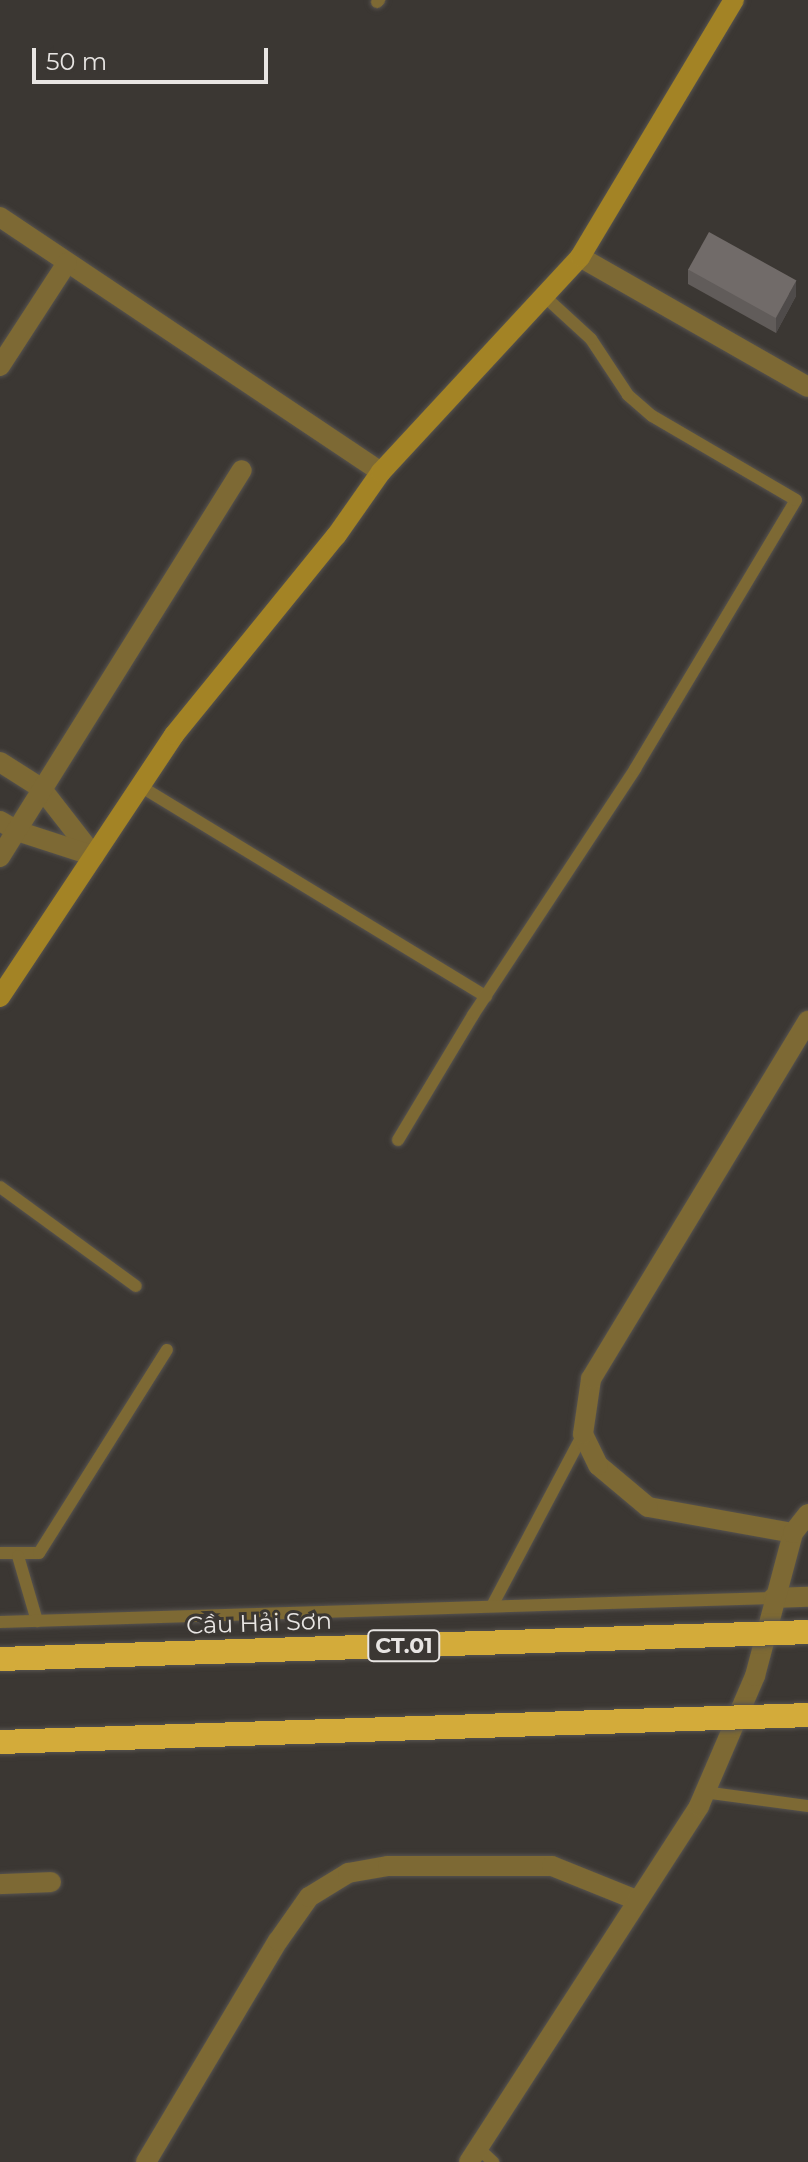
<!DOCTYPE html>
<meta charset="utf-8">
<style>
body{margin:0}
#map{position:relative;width:808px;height:2162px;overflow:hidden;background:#3b3733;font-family:Montserrat,sans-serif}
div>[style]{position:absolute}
.roads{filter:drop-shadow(0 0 2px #57534f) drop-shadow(0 0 2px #57534f)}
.lane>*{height:12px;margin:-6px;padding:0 6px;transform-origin:6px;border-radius:6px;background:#7d6934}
.street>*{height:20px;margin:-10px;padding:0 10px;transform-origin:10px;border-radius:10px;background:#7d6934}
.secondary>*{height:20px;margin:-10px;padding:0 10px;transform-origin:10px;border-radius:10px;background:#a38325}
.bridges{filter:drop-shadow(0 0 2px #57534f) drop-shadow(0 0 2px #57534f)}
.highway-bridge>*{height:24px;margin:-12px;padding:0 12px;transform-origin:12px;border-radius:12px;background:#d3ab3a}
.wall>*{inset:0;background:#615c5a}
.shaded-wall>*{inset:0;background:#4f4b4a}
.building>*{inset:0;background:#716b69;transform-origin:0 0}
span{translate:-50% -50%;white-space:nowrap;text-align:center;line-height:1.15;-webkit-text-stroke:6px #3b3733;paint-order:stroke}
.shield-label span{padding:2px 6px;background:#3b3733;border:2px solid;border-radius:6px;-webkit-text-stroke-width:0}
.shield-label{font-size:22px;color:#e8e5e3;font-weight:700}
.street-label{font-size:24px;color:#e8e5e3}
.scale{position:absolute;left:32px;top:48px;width:236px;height:36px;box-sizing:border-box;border:4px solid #e8e5e3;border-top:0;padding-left:10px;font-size:24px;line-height:28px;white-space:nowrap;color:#e8e5e3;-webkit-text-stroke:6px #3b3733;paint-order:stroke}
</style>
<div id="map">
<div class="roads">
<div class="lane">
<div style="left:377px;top:2px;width:3px;rotate:-45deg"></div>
<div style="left:140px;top:786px;width:405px;rotate:31.3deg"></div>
<div style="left:398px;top:1140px;width:146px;rotate:-59deg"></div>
<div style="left:473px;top:1015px;width:295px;rotate:-56.6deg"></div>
<div style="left:635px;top:769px;width:313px;rotate:-59.1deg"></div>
<div style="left:796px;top:500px;width:167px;rotate:-149.7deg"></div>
<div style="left:652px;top:416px;width:32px;rotate:-139deg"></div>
<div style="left:628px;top:395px;width:67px;rotate:-123.5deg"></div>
<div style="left:591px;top:339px;width:64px;rotate:-137.5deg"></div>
<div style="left:0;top:1187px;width:168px;rotate:36.1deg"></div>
<div style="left:0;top:1553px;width:39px"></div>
<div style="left:39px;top:1553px;width:240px;rotate:-57.8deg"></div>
<div style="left:18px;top:1556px;width:68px;rotate:73.7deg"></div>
<div style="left:492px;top:1606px;width:195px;rotate:-62.1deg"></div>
<div style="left:0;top:1622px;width:773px;rotate:-1.78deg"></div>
<div style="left:704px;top:1792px;width:105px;rotate:7.7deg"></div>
<div style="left:478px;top:2148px;width:21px;rotate:43deg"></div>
</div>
<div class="street">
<div style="left:0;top:217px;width:458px;rotate:33.8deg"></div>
<div style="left:580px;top:257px;width:262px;rotate:29.7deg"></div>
<div style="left:0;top:366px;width:123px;rotate:-57deg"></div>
<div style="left:0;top:762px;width:49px;rotate:32.4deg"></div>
<div style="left:41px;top:788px;width:86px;rotate:52.1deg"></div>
<div style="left:0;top:821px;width:20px;rotate:30deg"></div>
<div style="left:17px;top:831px;width:81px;rotate:18deg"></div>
<div style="left:0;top:857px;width:456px;rotate:-58deg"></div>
<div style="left:793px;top:1533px;width:147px;rotate:-169.8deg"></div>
<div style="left:648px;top:1507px;width:65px;rotate:-140deg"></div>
<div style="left:598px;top:1465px;width:34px;rotate:-116deg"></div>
<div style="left:583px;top:1434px;width:56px;rotate:-81.7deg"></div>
<div style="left:591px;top:1379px;width:419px;rotate:-58.8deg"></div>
<div style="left:773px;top:1598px;width:35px;rotate:-2deg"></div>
<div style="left:0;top:1884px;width:51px;rotate:-2.2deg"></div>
<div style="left:146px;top:2162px;width:257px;rotate:-59.2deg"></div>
<div style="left:278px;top:1941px;width:54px;rotate:-54.8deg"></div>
<div style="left:309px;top:1897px;width:46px;rotate:-31.6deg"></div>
<div style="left:348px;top:1873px;width:41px;rotate:-9.9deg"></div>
<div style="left:388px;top:1866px;width:164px"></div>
<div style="left:552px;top:1866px;width:91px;rotate:22deg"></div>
<div style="left:469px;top:2162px;width:424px;rotate:-57.1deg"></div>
<div style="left:699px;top:1806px;width:142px;rotate:-66.7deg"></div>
<div style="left:755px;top:1676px;width:148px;rotate:-75.1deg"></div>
<div style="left:793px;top:1533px;width:24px;rotate:-52deg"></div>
</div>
<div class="secondary">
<div style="left:0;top:997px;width:315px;rotate:-56.4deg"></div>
<div style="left:174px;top:735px;width:257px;rotate:-50.9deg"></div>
<div style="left:336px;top:536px;width:78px;rotate:-54.9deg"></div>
<div style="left:381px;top:472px;width:293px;rotate:-47.2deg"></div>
<div style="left:580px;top:257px;width:300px;rotate:-59.1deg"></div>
</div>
</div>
<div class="bridges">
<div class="highway-bridge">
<div style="left:0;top:1659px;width:808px;rotate:-1.91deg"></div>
<div style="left:0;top:1742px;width:808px;rotate:-1.91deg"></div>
</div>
</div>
<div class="wall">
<div style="clip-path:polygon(688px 269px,796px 296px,776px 333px,688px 284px)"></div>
</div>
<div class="shaded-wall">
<div style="clip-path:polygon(796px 281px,796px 296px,776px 333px,776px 318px)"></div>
</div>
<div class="building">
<div style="left:709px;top:232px;width:100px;height:43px;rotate:29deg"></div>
</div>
<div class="shield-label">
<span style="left:404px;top:1646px">CT.01</span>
</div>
<div class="street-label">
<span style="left:259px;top:1623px;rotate:-2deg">Cầu Hải Sơn</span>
</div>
<div class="scale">50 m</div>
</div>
